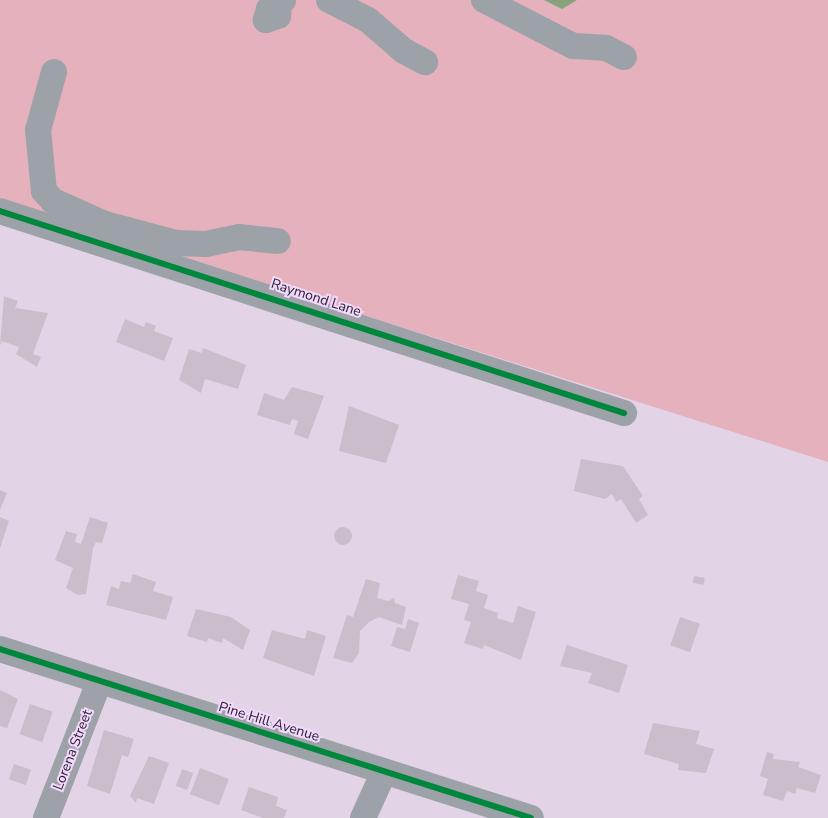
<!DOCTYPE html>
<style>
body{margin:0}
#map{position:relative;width:828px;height:818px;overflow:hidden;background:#e2d3e7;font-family:"Nunito Sans",sans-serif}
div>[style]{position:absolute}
.green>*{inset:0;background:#e5b1bc}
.water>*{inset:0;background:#88a37b}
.building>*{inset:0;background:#cbbdcb;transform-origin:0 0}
.round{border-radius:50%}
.minor>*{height:26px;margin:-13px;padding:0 13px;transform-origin:13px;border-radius:13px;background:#9da1a8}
.cycleway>*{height:6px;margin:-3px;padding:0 3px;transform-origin:3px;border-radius:3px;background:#00873e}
span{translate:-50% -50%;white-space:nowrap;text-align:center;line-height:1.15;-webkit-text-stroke:4px #f2d8fc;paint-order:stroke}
.street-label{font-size:14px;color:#2c2330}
</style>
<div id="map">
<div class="green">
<div style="clip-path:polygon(0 0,828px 0,828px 462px,0 200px)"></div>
</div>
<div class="water">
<div style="clip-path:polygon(544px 0,577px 0,562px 9px)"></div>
</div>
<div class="building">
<div style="clip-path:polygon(4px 296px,18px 301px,15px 308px,48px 313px,33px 354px,41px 357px,37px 367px,16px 354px,19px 347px,2px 341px,0 346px)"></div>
<div style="clip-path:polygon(125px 319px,144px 327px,146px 322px,156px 326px,154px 331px,173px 338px,164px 361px,116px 342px)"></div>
<div style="clip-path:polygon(203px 348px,246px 365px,238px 389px,205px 379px,201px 393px,179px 380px,189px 349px,202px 353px)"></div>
<div style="clip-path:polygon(292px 387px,324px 396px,308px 439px,294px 434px,298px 421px,292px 419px,290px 425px,257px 415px,264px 393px,284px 400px)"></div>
<div style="clip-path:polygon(349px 406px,399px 425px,386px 463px,339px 451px)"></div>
<div style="clip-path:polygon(581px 459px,623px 466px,643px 496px,639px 499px,648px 515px,636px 523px,621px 499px,616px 502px,612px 494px,605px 499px,574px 491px)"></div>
<div style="clip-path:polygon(0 490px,7px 493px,0 510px)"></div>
<div style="clip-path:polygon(0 517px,9px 521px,0 548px)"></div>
<div style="clip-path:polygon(90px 517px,108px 523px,102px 543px,96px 542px,93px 548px,86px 594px,78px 595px,66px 588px,73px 568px,55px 560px,66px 531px,77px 534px,75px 542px,81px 544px)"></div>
<div class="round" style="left:334px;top:527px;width:18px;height:18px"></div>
<div style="clip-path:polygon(133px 574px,156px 582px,153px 591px,173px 597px,166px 620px,106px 605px,111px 586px,119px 589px,121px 581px,130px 583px)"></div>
<div style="clip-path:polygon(458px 575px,479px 581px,476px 591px,488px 595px,484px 608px,498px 613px,497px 618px,513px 623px,518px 606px,536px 612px,521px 660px,484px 645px,483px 649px,464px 643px,471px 622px,464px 620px,469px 604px,451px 599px)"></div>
<div style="left:694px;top:576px;width:11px;height:7px;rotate:10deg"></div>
<div style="clip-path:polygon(366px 579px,380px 583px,377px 598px,388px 601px,394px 598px,395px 603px,406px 607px,402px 625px,379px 617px,369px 622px,360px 631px,359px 653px,352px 663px,333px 658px,347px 615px,353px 617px)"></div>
<div style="clip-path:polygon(196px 609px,231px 617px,250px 630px,243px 650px,223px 638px,222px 643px,208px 638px,207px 642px,187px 636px)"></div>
<div style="left:680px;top:617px;width:21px;height:30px;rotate:19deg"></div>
<div style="clip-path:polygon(408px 619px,419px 623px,410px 652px,391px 646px,397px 627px,405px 629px)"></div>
<div style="clip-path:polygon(272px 630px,305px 639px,307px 630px,326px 636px,314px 676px,263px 658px)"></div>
<div style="clip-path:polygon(567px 645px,628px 665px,619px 693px,588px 683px,592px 673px,560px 666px)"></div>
<div style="clip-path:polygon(0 690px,18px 699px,7px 728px,0 726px)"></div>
<div style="left:30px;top:704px;width:24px;height:32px;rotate:19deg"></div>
<div style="clip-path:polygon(653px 723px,700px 731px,696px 744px,714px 749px,706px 773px,678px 770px,679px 764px,644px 754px)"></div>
<div style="clip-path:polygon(104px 730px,134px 739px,128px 757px,122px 755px,110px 794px,87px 786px)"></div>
<div style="clip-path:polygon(767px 752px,774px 754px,773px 759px,800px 762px,798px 767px,821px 775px,815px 793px,797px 788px,795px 794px,787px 791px,783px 801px,763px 795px,768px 779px,760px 776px)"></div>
<div style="clip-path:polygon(149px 756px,169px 763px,154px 804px,137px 798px,136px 803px,130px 796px)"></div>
<div style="left:14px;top:764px;width:18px;height:16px;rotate:19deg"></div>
<div style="left:200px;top:768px;width:31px;height:28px;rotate:21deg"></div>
<div style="left:182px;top:769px;width:12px;height:18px;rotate:20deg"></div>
<div style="clip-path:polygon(249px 787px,278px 797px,276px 806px,287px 810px,284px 818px,263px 818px,241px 810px)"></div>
</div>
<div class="minor">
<div style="left:329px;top:0;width:44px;rotate:27.1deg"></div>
<div style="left:368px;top:20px;width:48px;rotate:40.7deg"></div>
<div style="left:404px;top:51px;width:24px;rotate:28deg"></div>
<div style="left:484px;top:0;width:100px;rotate:27.3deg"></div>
<div style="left:573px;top:46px;width:33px;rotate:3deg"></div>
<div style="left:606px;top:48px;width:20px;rotate:27deg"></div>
<div style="left:279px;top:3px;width:13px;rotate:94deg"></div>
<div style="left:278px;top:16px;width:13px;rotate:162deg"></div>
<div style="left:266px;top:20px;width:11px;rotate:-75deg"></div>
<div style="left:269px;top:9px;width:17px;rotate:-33deg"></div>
<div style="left:54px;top:72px;width:60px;rotate:105.4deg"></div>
<div style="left:38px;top:130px;width:61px;rotate:84.4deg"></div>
<div style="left:44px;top:191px;width:13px;rotate:48deg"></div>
<div style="left:53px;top:201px;width:57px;rotate:23.9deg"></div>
<div style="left:105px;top:224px;width:73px;rotate:15deg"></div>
<div style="left:176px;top:243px;width:30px;rotate:2deg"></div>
<div style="left:206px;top:244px;width:34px;rotate:-12deg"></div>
<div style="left:239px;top:237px;width:39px;rotate:6deg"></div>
<div style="left:0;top:211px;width:656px;rotate:17.94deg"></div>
<div style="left:0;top:649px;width:557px;rotate:17.65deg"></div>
<div style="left:46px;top:818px;width:146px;rotate:-68.7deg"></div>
<div style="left:363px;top:818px;width:51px;rotate:-65.5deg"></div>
</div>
<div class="cycleway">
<div style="left:0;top:211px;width:656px;rotate:17.94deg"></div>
<div style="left:0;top:649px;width:557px;rotate:17.65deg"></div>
</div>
<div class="street-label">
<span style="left:316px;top:298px;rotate:18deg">Raymond Lane</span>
<span style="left:269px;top:722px;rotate:17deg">Pine Hill Avenue</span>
<span style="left:73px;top:750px;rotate:-69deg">Lorena Street</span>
</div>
</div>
